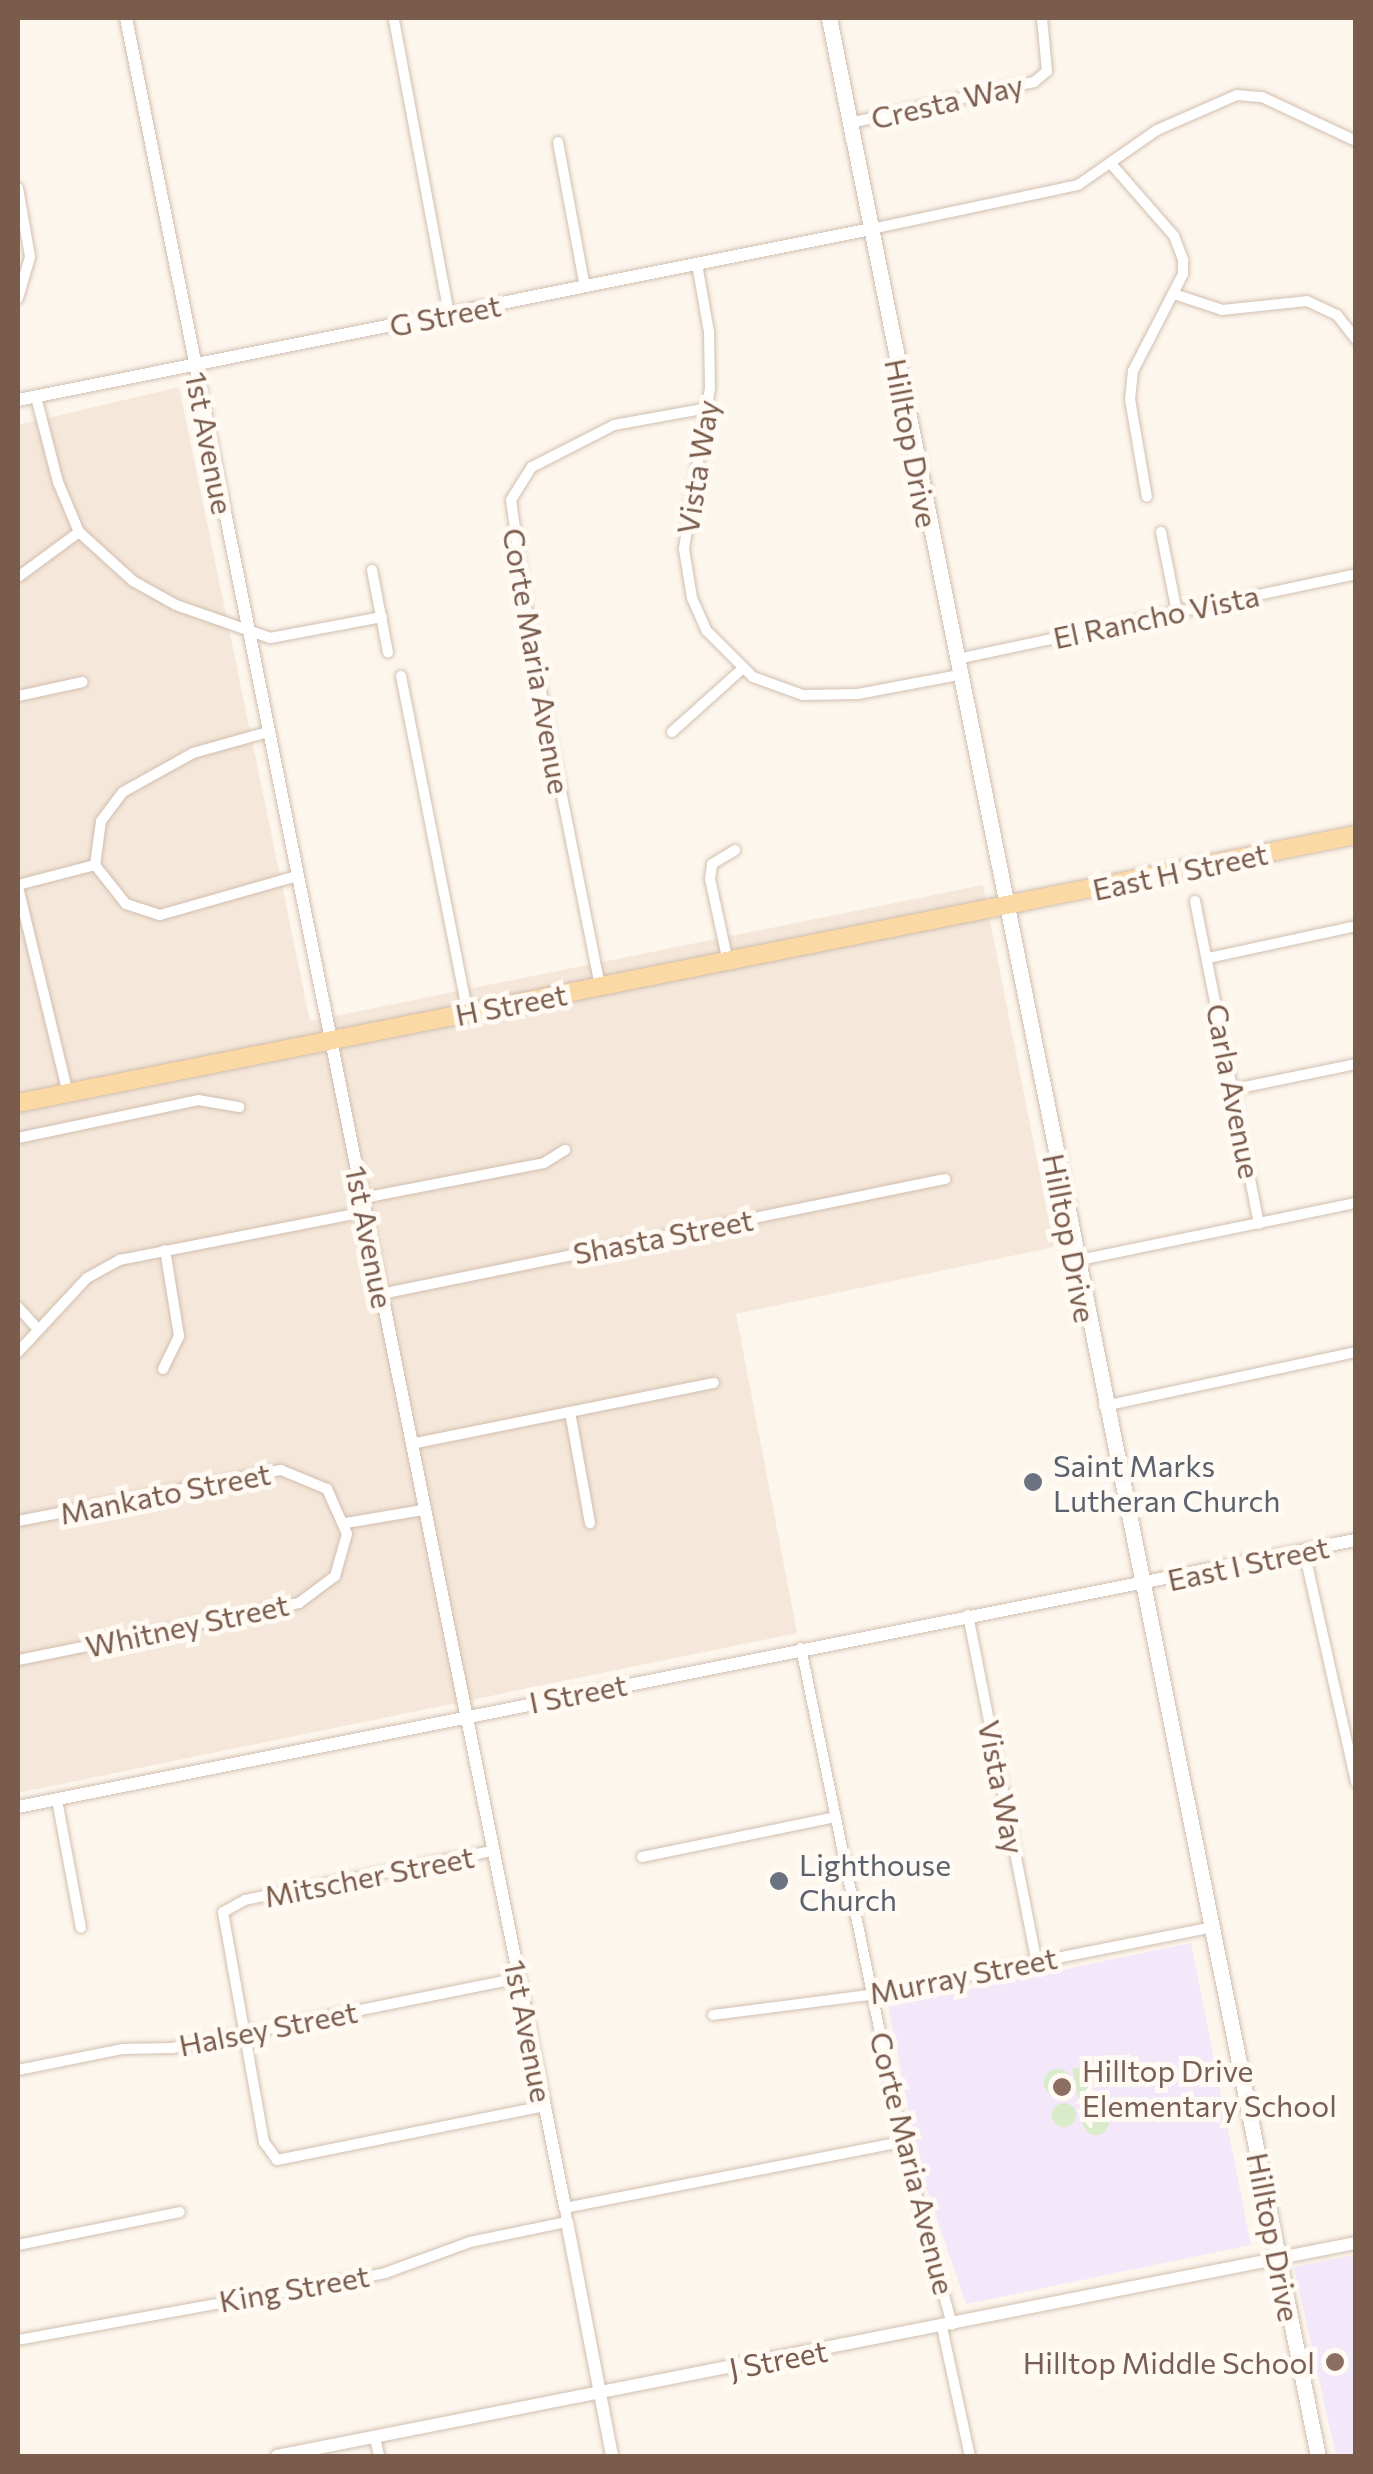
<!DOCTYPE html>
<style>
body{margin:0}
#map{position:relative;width:1373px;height:2474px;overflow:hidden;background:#fdf6ec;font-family:Commissioner,sans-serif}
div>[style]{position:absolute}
.residential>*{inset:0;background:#f5e8da}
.education>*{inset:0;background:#f3e8fa}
.green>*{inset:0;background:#d8ecc9;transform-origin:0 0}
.round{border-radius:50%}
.roads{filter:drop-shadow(0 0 2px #d1beb0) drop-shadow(0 0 2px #d1beb0)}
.minor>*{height:10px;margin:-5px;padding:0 5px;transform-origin:5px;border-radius:5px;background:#fff}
.tertiary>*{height:12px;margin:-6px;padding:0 6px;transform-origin:6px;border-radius:6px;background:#fff}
.secondary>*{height:15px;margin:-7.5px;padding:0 7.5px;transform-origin:7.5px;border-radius:7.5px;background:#fff}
.primary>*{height:18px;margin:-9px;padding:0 9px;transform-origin:9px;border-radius:9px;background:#fbd9a5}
.dots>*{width:28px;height:28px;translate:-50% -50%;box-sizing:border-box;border:5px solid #fffaf3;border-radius:50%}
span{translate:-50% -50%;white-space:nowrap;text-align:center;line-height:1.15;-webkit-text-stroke:10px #fffaf3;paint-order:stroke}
.street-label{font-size:30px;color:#7a5c4d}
.worship-label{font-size:30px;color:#5b616d}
.left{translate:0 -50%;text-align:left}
.education-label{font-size:30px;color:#785e54}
.right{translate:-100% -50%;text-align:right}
.frame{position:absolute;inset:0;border:20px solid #7a5c4d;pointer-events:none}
</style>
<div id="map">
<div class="residential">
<div style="clip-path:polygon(179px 387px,310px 1021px,983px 885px,1054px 1247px,736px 1314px,797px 1633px,18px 1793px,18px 425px)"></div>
</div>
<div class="education">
<div style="clip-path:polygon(1191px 1943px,1251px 2245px,966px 2304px,920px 2169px,888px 2006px)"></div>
<div style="clip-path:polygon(1355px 2255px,1355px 2456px,1336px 2456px,1294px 2267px)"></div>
</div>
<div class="green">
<div style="left:1087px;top:2066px;width:35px;height:15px;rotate:78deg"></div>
<div class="round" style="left:1044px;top:2069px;width:28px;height:28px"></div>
<div class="round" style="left:1052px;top:2103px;width:24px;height:24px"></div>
<div class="round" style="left:1083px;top:2109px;width:26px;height:26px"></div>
</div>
<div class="roads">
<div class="minor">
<div style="left:394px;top:20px;width:299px;rotate:79.4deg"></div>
<div style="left:850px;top:123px;width:189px;rotate:-12.6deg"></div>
<div style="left:1034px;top:82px;width:17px;rotate:-40deg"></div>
<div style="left:1047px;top:71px;width:53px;rotate:-95.4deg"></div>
<div style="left:558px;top:142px;width:147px;rotate:79.5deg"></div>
<div style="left:1113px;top:166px;width:93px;rotate:48.9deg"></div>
<div style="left:1174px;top:236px;width:26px;rotate:69deg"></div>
<div style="left:1183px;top:260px;width:14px;rotate:90deg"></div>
<div style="left:1183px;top:274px;width:109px;rotate:117.3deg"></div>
<div style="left:1133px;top:371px;width:28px;rotate:96deg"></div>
<div style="left:1130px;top:399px;width:99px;rotate:80.2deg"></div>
<div style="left:18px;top:188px;width:70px;rotate:80.1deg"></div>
<div style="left:30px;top:257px;width:43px;rotate:106.3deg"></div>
<div style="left:871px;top:229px;width:212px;rotate:-12deg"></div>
<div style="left:1078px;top:185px;width:96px;rotate:-34.8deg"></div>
<div style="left:1157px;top:130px;width:87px;rotate:-23.6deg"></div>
<div style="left:1237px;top:95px;width:25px;rotate:5deg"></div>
<div style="left:1262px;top:97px;width:104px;rotate:25.1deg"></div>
<div style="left:697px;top:264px;width:69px;rotate:80deg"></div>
<div style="left:709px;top:332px;width:56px;rotate:89deg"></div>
<div style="left:710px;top:388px;width:163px;rotate:99.2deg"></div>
<div style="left:684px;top:549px;width:50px;rotate:80.7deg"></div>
<div style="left:692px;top:598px;width:36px;rotate:66deg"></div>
<div style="left:707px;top:631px;width:65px;rotate:45deg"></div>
<div style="left:753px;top:677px;width:53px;rotate:19.8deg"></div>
<div style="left:803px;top:695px;width:55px;rotate:-1deg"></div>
<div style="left:858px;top:694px;width:103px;rotate:-10.7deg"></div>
<div style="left:1174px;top:294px;width:51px;rotate:18.4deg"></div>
<div style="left:1222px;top:310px;width:85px;rotate:-6deg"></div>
<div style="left:1307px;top:301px;width:33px;rotate:25deg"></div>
<div style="left:1337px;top:315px;width:31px;rotate:52deg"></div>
<div style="left:36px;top:397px;width:88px;rotate:75.5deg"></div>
<div style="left:58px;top:482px;width:54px;rotate:67.2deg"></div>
<div style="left:79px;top:532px;width:73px;rotate:42.2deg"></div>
<div style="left:133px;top:581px;width:49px;rotate:29.2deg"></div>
<div style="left:176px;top:605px;width:100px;rotate:19.3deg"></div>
<div style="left:270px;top:638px;width:114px;rotate:-10.6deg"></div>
<div style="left:1161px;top:532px;width:82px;rotate:78.7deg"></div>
<div style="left:372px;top:570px;width:84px;rotate:79deg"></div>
<div style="left:18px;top:577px;width:76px;rotate:-36.4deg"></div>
<div style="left:957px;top:659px;width:408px;rotate:-12deg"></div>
<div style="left:401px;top:676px;width:344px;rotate:78.8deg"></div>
<div style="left:18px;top:696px;width:66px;rotate:-12.2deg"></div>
<div style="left:672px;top:732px;width:94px;rotate:-42deg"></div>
<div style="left:95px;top:865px;width:44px;rotate:-82.2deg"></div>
<div style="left:101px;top:821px;width:36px;rotate:-53deg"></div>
<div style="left:123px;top:792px;width:80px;rotate:-29.1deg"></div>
<div style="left:193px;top:753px;width:78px;rotate:-15.6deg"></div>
<div style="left:95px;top:865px;width:50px;rotate:51.5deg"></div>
<div style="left:126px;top:904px;width:36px;rotate:18deg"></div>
<div style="left:160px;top:915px;width:142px;rotate:-15.9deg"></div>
<div style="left:18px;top:885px;width:80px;rotate:-14.6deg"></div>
<div style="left:18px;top:887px;width:212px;rotate:76.4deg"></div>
<div style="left:1195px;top:901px;width:329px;rotate:78.8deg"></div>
<div style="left:1208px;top:958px;width:151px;rotate:-12.2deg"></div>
<div style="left:728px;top:962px;width:85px;rotate:-102.2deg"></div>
<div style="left:710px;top:879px;width:15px;rotate:-82deg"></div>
<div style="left:712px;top:864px;width:27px;rotate:-31deg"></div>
<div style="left:600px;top:986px;width:351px;rotate:-101.3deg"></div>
<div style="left:531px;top:642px;width:143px;rotate:-98deg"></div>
<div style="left:511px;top:500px;width:39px;rotate:-58deg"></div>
<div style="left:532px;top:467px;width:92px;rotate:-27.1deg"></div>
<div style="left:614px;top:425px;width:96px;rotate:-10.3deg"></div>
<div style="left:1235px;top:1089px;width:124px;rotate:-11.7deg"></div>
<div style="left:18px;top:1138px;width:184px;rotate:-11.9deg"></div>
<div style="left:198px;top:1100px;width:42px;rotate:9.7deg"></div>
<div style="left:363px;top:1198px;width:184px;rotate:-10.9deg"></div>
<div style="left:544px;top:1163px;width:25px;rotate:-32deg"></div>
<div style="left:1075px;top:1261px;width:287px;rotate:-11.7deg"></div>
<div style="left:381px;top:1294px;width:576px;rotate:-11.52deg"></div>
<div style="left:18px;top:1307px;width:30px;rotate:48deg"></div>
<div style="left:18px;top:1352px;width:101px;rotate:-47deg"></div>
<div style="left:87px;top:1278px;width:38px;rotate:-29deg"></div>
<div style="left:120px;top:1260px;width:250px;rotate:-11.1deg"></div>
<div style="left:163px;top:1369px;width:37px;rotate:-64deg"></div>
<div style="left:179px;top:1336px;width:87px;rotate:-99.2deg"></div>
<div style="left:1104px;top:1406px;width:258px;rotate:-12.1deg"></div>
<div style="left:570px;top:1412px;width:113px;rotate:79.8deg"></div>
<div style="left:411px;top:1444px;width:309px;rotate:-11.4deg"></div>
<div style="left:18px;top:1521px;width:268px;rotate:-11deg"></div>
<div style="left:281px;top:1470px;width:50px;rotate:22.4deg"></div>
<div style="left:327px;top:1489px;width:49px;rotate:66deg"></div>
<div style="left:347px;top:1534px;width:44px;rotate:105.9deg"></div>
<div style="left:335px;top:1576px;width:45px;rotate:143.1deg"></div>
<div style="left:299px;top:1603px;width:287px;rotate:168.5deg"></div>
<div style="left:346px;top:1523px;width:78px;rotate:-9.6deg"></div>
<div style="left:1304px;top:1551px;width:237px;rotate:77.3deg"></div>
<div style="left:968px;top:1615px;width:351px;rotate:78.8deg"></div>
<div style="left:801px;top:1648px;width:517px;rotate:78.39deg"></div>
<div style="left:905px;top:2154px;width:177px;rotate:74.6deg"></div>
<div style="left:57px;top:1800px;width:130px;rotate:79.4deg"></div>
<div style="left:492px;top:1851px;width:252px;rotate:168.8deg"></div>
<div style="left:245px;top:1900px;width:25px;rotate:151deg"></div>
<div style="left:223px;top:1912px;width:234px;rotate:79.9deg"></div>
<div style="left:264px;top:2142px;width:22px;rotate:54deg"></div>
<div style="left:277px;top:2160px;width:272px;rotate:-11.4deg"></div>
<div style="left:642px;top:1857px;width:197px;rotate:-11.7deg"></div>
<div style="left:713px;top:2015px;width:158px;rotate:-7.3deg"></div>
<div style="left:870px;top:1995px;width:349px;rotate:-11.2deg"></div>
<div style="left:18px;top:2070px;width:106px;rotate:-11.4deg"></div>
<div style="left:122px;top:2049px;width:50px;rotate:-1.1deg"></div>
<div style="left:172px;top:2048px;width:353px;rotate:-11.4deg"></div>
<div style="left:18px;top:2245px;width:165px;rotate:-11.5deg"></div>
<div style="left:942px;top:2327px;width:132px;rotate:77.8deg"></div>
<div style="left:18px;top:2340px;width:373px;rotate:-10.3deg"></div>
<div style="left:385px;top:2273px;width:90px;rotate:-20deg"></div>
<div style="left:470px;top:2242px;width:99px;rotate:-11.7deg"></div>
<div style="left:567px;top:2222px;width:14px;rotate:-98deg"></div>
<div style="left:565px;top:2208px;width:343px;rotate:-11.1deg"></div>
<div style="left:375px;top:2438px;width:18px;rotate:77deg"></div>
</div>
<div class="tertiary">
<div style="left:126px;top:18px;width:2234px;rotate:78.66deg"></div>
<div style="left:18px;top:400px;width:870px;rotate:-11.34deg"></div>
<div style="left:18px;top:1807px;width:1364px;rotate:-11.29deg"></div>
<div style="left:567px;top:2222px;width:238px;rotate:79.1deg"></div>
<div style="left:277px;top:2456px;width:1100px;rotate:-11.17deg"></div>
</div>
<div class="secondary">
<div style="left:829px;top:18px;width:2487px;rotate:78.66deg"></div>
</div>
<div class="primary">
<div style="left:18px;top:1103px;width:1365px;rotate:-11.33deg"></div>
</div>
</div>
<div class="dots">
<div style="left:1033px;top:1482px;background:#6b7280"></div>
<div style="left:779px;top:1881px;background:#6b7280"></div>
<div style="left:1062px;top:2087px;background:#8d6e63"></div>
<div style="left:1335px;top:2362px;background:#8d6e63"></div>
</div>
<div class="street-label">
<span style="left:947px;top:101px;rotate:-13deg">Cresta Way</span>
<span style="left:445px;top:315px;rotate:-11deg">G Street</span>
<span style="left:210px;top:443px;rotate:79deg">1st Avenue</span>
<span style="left:912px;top:443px;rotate:79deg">Hilltop Drive</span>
<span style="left:697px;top:467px;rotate:-81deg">Vista Way</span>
<span style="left:1156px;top:616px;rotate:-12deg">El Rancho Vista</span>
<span style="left:537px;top:661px;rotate:80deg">Corte Maria Avenue</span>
<span style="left:1180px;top:871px;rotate:-12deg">East H Street</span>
<span style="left:511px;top:1004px;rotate:-11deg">H Street</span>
<span style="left:1234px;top:1091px;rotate:79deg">Carla Avenue</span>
<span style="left:663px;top:1236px;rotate:-11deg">Shasta Street</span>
<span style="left:370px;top:1237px;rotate:79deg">1st Avenue</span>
<span style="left:1070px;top:1238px;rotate:79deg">Hilltop Drive</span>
<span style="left:165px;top:1493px;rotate:-11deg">Mankato Street</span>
<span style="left:1248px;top:1563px;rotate:-12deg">East I Street</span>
<span style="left:187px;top:1625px;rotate:-12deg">Whitney Street</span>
<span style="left:578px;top:1693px;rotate:-11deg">I Street</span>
<span style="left:1002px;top:1787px;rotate:79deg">Vista Way</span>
<span style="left:369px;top:1876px;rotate:-11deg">Mitscher Street</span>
<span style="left:963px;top:1975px;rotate:-11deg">Murray Street</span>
<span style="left:268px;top:2028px;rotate:-11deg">Halsey Street</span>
<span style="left:529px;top:2031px;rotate:79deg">1st Avenue</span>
<span style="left:913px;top:2163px;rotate:76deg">Corte Maria Avenue</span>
<span style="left:1274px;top:2237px;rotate:79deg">Hilltop Drive</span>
<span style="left:294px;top:2288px;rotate:-10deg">King Street</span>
<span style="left:778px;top:2359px;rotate:-11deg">J Street</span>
</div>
<div class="worship-label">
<span class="left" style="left:1053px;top:1482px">Saint Marks<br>Lutheran Church</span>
<span class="left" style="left:799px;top:1881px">Lighthouse<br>Church</span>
</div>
<div class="education-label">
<span class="left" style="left:1082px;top:2087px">Hilltop Drive<br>Elementary School</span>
<span class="right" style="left:1315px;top:2362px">Hilltop Middle School</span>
</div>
<div class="frame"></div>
</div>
